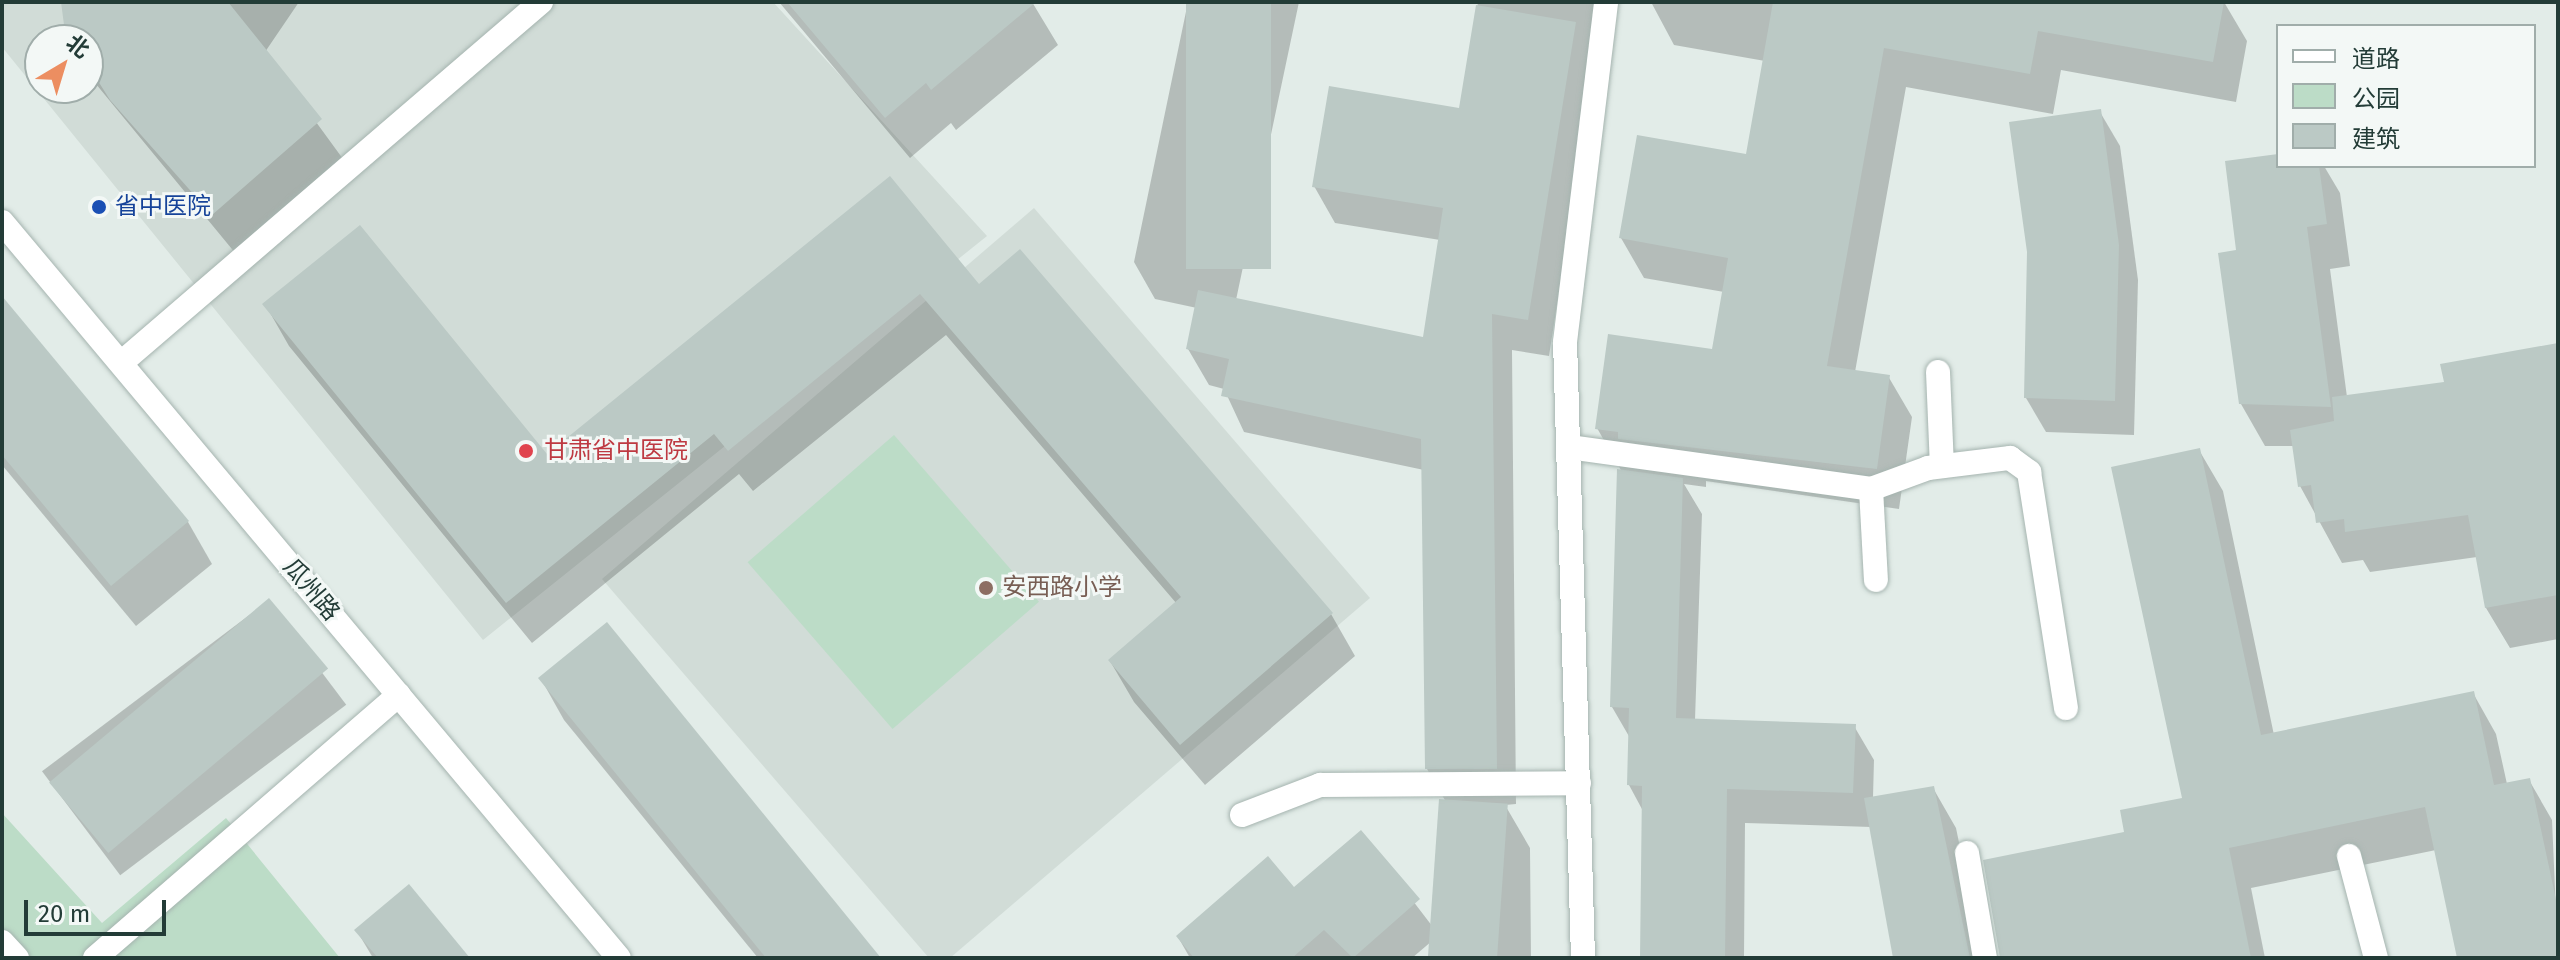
<!DOCTYPE html>
<meta charset="utf-8">
<style>
body{margin:0}
#map{position:relative;width:2560px;height:960px;overflow:hidden;background:#e2ece8;font-family:"Fira Sans","Noto Sans SC",sans-serif}
div>[style]{position:absolute}
.built>*{inset:0;background:#d1dcd7}
.green>*{inset:0;background:#bcdcc7;transform-origin:0 0}
.shadow>*{inset:0;background:#0003;transform-origin:0 0}
.building>*{inset:0;background:#bbc9c5;transform-origin:0 0}
.roads{filter:drop-shadow(0 0 2px #a5b4af) drop-shadow(0 0 2px #a5b4af)}
.minor>*{height:24px;margin:-12px;padding:0 12px;transform-origin:12px;border-radius:12px;background:#fff}
.dots>*{width:22px;height:22px;translate:-50% -50%;box-sizing:border-box;border:4px solid #f3f8f6;border-radius:50%}
span{translate:-50% -50%;white-space:nowrap;text-align:center;line-height:1.15;-webkit-text-stroke:6px #f3f8f6;paint-order:stroke}
.transit-label{font-size:24px;color:#164399}
.left{translate:0 -50%;text-align:left}
.health-label{font-size:24px;color:#be3a42}
.education-label{font-size:24px;color:#785e54}
.street-label{font-size:24px;color:#233c37}
.frame{position:absolute;inset:0;border:4px solid #233c37;pointer-events:none}
.legend{position:absolute;left:2276px;top:24px;width:260px;height:144px;box-sizing:border-box;background:#f3f8f6;border:2px solid #a0adaa;margin:0;padding:10px 14px;list-style:none;font-size:24px;color:#233c37}
.legend li{display:flex;align-items:center;gap:16px;height:40px}
.legend b{width:40px;border:2px solid #a0adaa}
.north{position:absolute;left:24px;top:24px;width:80px;height:80px;box-sizing:border-box;background:#f3f8f6;border:2px solid #a0adaa;border-radius:50%;rotate:38deg;font-size:22px;font-weight:700;line-height:32px;text-align:center;color:#233c37}
.north::after{content:'';display:block;margin:auto;width:28px;height:36px;background:#ec8e61;clip-path:polygon(50% 0,100% 100%,50% 72%,0 100%)}
.scale{position:absolute;left:24px;top:900px;width:142px;height:36px;box-sizing:border-box;border:4px solid #233c37;border-top:0;padding-left:10px;font-size:24px;line-height:28px;white-space:nowrap;color:#233c37;-webkit-text-stroke:6px #f3f8f6;paint-order:stroke}
</style>
<div id="map">
<div class="built">
<div style="clip-path:polygon(evenodd,2px 2px,773px 2px,987px 236px,483px 640px,2px 47px,2px 2px,40px 40px,88px 40px,88px 88px,40px 88px,40px 40px)"></div>
<div style="clip-path:polygon(1034px 208px,1370px 598px,950px 958px,929px 958px,602px 579px)"></div>
</div>
<div class="green">
<div style="left:894px;top:435px;width:221px;height:194px;rotate:49deg"></div>
<div style="clip-path:polygon(2px 813px,102px 923px,226px 818px,340px 958px,2px 958px)"></div>
</div>
<div class="shadow">
<div style="clip-path:polygon(66px 2px,299px 2px,265px 52px,343px 159px,236px 254px,91px 78px,88px 40px,69px 40px)"></div>
<div style="clip-path:polygon(779px 2px,1032px 2px,1058px 45px,956px 130px,951px 123px,910px 158px)"></div>
<div style="clip-path:polygon(1188px 2px,1299px 2px,1236px 300px,1424px 340px,1440px 240px,1335px 223px,1314px 186px,1461px 111px,1478px 2px,1604px 2px,1549px 356px,1512px 350px,1516px 804px,1505px 805px,1530px 848px,1531px 958px,1443px 958px,1446px 802px,1427px 769px,1424px 470px,1244px 432px,1224px 389px,1209px 385px,1188px 349px,1197px 308px,1155px 299px,1134px 262px)"></div>
<div style="clip-path:polygon(1651px 2px,2224px 2px,2247px 41px,2236px 102px,2061px 70px,2053px 114px,1906px 87px,1855px 372px,1888px 376px,1912px 417px,1899px 509px,1706px 481px,1706px 487px,1684px 484px,1702px 514px,1695px 720px,1854px 726px,1874px 760px,1873px 798px,1933px 788px,1956px 828px,1983px 958px,1895px 958px,1871px 827px,1745px 823px,1744px 958px,1642px 958px,1643px 811px,1629px 785px,1630px 738px,1612px 707px,1622px 472px,1597px 428px,1713px 352px,1724px 292px,1644px 278px,1621px 238px,1748px 157px,1765px 61px,1674px 45px)"></div>
<div style="clip-path:polygon(2100px 112px,2120px 146px,2138px 280px,2134px 435px,2046px 432px,2026px 398px)"></div>
<div style="clip-path:polygon(2278px 156px,2278px 166px,2324px 166px,2340px 193px,2350px 266px,2330px 269px,2347px 397px,2446px 384px,2558px 345px,2558px 639px,2510px 648px,2486px 608px,2477px 557px,2370px 572px,2363px 560px,2342px 563px,2300px 486px,2295px 446px,2265px 446px,2241px 404px,2239px 252px)"></div>
<div style="clip-path:polygon(890px 179px,978px 287px,1331px 614px,1355px 656px,1205px 785px,1134px 702px,1110px 661px,1177px 604px,946px 335px,753px 491px,739px 474px,532px 643px,289px 346px,265px 304px,546px 457px)"></div>
<div style="clip-path:polygon(2px 299px,188px 522px,212px 564px,136px 626px,2px 465px)"></div>
<div style="clip-path:polygon(2199px 450px,2223px 491px,2274px 735px,2473px 693px,2496px 734px,2507px 784px,2529px 780px,2552px 820px,2558px 958px,2459px 958px,2436px 850px,2251px 888px,2265px 958px,2001px 958px,2126px 834px,2184px 800px)"></div>
<div style="left:268px;top:601px;width:130px;height:283px;rotate:53deg"></div>
<div style="clip-path:polygon(541px 679px,878px 958px,758px 958px,564px 720px)"></div>
<div style="clip-path:polygon(1361px 833px,1439px 935px,1412px 958px,1190px 958px,1178px 937px,1294px 890px)"></div>
<div style="clip-path:polygon(357px 931px,468px 958px,373px 958px)"></div>
</div>
<div class="building">
<div style="clip-path:polygon(61px 2px,228px 2px,322px 119px,212px 215px,110px 100px,88px 65px,88px 40px,66px 40px)"></div>
<div style="clip-path:polygon(787px 2px,1036px 2px,931px 90px,926px 83px,885px 118px)"></div>
<div style="left:1186px;top:2px;width:85px;height:267px"></div>
<div style="clip-path:polygon(1773px 2px,2224px 2px,2213px 62px,2038px 31px,2030px 74px,1884px 48px,1827px 366px,1890px 375px,1877px 469px,1618px 439px,1618px 432px,1595px 429px,1608px 334px,1712px 349px,1728px 258px,1619px 238px,1637px 135px,1746px 154px)"></div>
<div style="clip-path:polygon(1476px 5px,1576px 22px,1528px 320px,1492px 314px,1497px 769px,1425px 769px,1421px 439px,1221px 396px,1229px 359px,1186px 349px,1198px 290px,1423px 337px,1443px 208px,1312px 187px,1329px 86px,1459px 108px)"></div>
<div style="clip-path:polygon(2101px 109px,2119px 245px,2115px 401px,2024px 398px,2027px 252px,2009px 122px)"></div>
<div style="clip-path:polygon(2278px 154px,2278px 166px,2319px 166px,2327px 224px,2307px 227px,2331px 407px,2239px 404px,2218px 253px,2236px 250px,2225px 161px)"></div>
<div style="clip-path:polygon(890px 176px,979px 284px,1020px 249px,1333px 613px,1180px 745px,1108px 660px,1181px 597px,920px 294px,728px 451px,714px 434px,506px 603px,262px 304px,360px 225px,547px 454px)"></div>
<div style="clip-path:polygon(2px 296px,189px 521px,111px 586px,2px 455px)"></div>
<div style="clip-path:polygon(2558px 343px,2558px 595px,2485px 608px,2468px 515px,2345px 532px,2344px 519px,2316px 523px,2311px 485px,2298px 487px,2290px 430px,2334px 421px,2332px 397px,2444px 382px,2440px 364px)"></div>
<div style="clip-path:polygon(2200px 448px,2261px 735px,2474px 691px,2494px 785px,2530px 778px,2558px 909px,2558px 958px,2457px 958px,2425px 807px,2229px 848px,2251px 958px,2000px 958px,1983px 860px,2124px 832px,2120px 810px,2182px 798px,2111px 467px)"></div>
<div style="clip-path:polygon(1617px 469px,1683px 478px,1676px 718px,1856px 724px,1853px 793px,1727px 789px,1725px 958px,1640px 958px,1642px 786px,1627px 785px,1629px 708px,1610px 707px)"></div>
<div style="left:269px;top:598px;width:92px;height:287px;rotate:50deg"></div>
<div style="clip-path:polygon(607px 622px,881px 958px,766px 958px,538px 678px)"></div>
<div style="clip-path:polygon(1934px 786px,1970px 958px,1893px 958px,1864px 798px)"></div>
<div style="left:1439px;top:799px;width:69px;height:159px;rotate:4deg"></div>
<div style="clip-path:polygon(1361px 830px,1420px 899px,1353px 958px,1324px 930px,1292px 958px,1194px 958px,1176px 936px,1268px 856px,1294px 887px)"></div>
<div style="clip-path:polygon(409px 884px,470px 958px,378px 958px,354px 930px)"></div>
</div>
<div class="roads">
<div class="minor">
<div style="left:2px;top:222px;width:960px;rotate:50.03deg"></div>
<div style="left:121px;top:363px;width:554px;rotate:-40.68deg"></div>
<div style="left:1938px;top:372px;width:94px;rotate:87.6deg"></div>
<div style="left:1569px;top:447px;width:305px;rotate:7.9deg"></div>
<div style="left:1871px;top:489px;width:61px;rotate:-20.2deg"></div>
<div style="left:1928px;top:468px;width:83px;rotate:-7deg"></div>
<div style="left:2010px;top:458px;width:24px;rotate:36deg"></div>
<div style="left:2029px;top:472px;width:239px;rotate:81.1deg"></div>
<div style="left:1871px;top:489px;width:91px;rotate:86.9deg"></div>
<div style="left:1242px;top:815px;width:84px;rotate:-21deg"></div>
<div style="left:1320px;top:785px;width:259px;rotate:-0.4deg"></div>
<div style="left:1967px;top:853px;width:107px;rotate:80.3deg"></div>
<div style="left:2349px;top:856px;width:106px;rotate:75.2deg"></div>
<div style="left:2px;top:942px;width:22px;rotate:47deg"></div>
<div style="left:95px;top:958px;width:402px;rotate:-40.9deg"></div>
<div style="left:1583px;top:958px;width:616px;rotate:-91.67deg"></div>
<div style="left:1565px;top:342px;width:342px;rotate:-83.1deg"></div>
</div>
</div>
<div class="dots">
<div style="left:99px;top:207px;background:#1a4fb4"></div>
<div style="left:526px;top:451px;background:#e0444e"></div>
<div style="left:986px;top:588px;background:#8d6e63"></div>
</div>
<div class="transit-label">
<span class="left" style="left:115px;top:207px">省中医院</span>
</div>
<div class="health-label">
<span class="left" style="left:544px;top:451px">甘肃省中医院</span>
</div>
<div class="education-label">
<span class="left" style="left:1002px;top:588px">安西路小学</span>
</div>
<div class="street-label">
<span style="left:311px;top:590px;rotate:50deg">瓜州路</span>
</div>
<div class="frame"></div>
<ul class="legend">
<li><b style="height:10px;background:#fff"></b>道路</li>
<li><b style="height:22px;background:#bcdcc7"></b>公园</li>
<li><b style="height:22px;background:#bbc9c5"></b>建筑</li>
</ul>
<div class="north">北</div>
<div class="scale">20 m</div>
</div>
